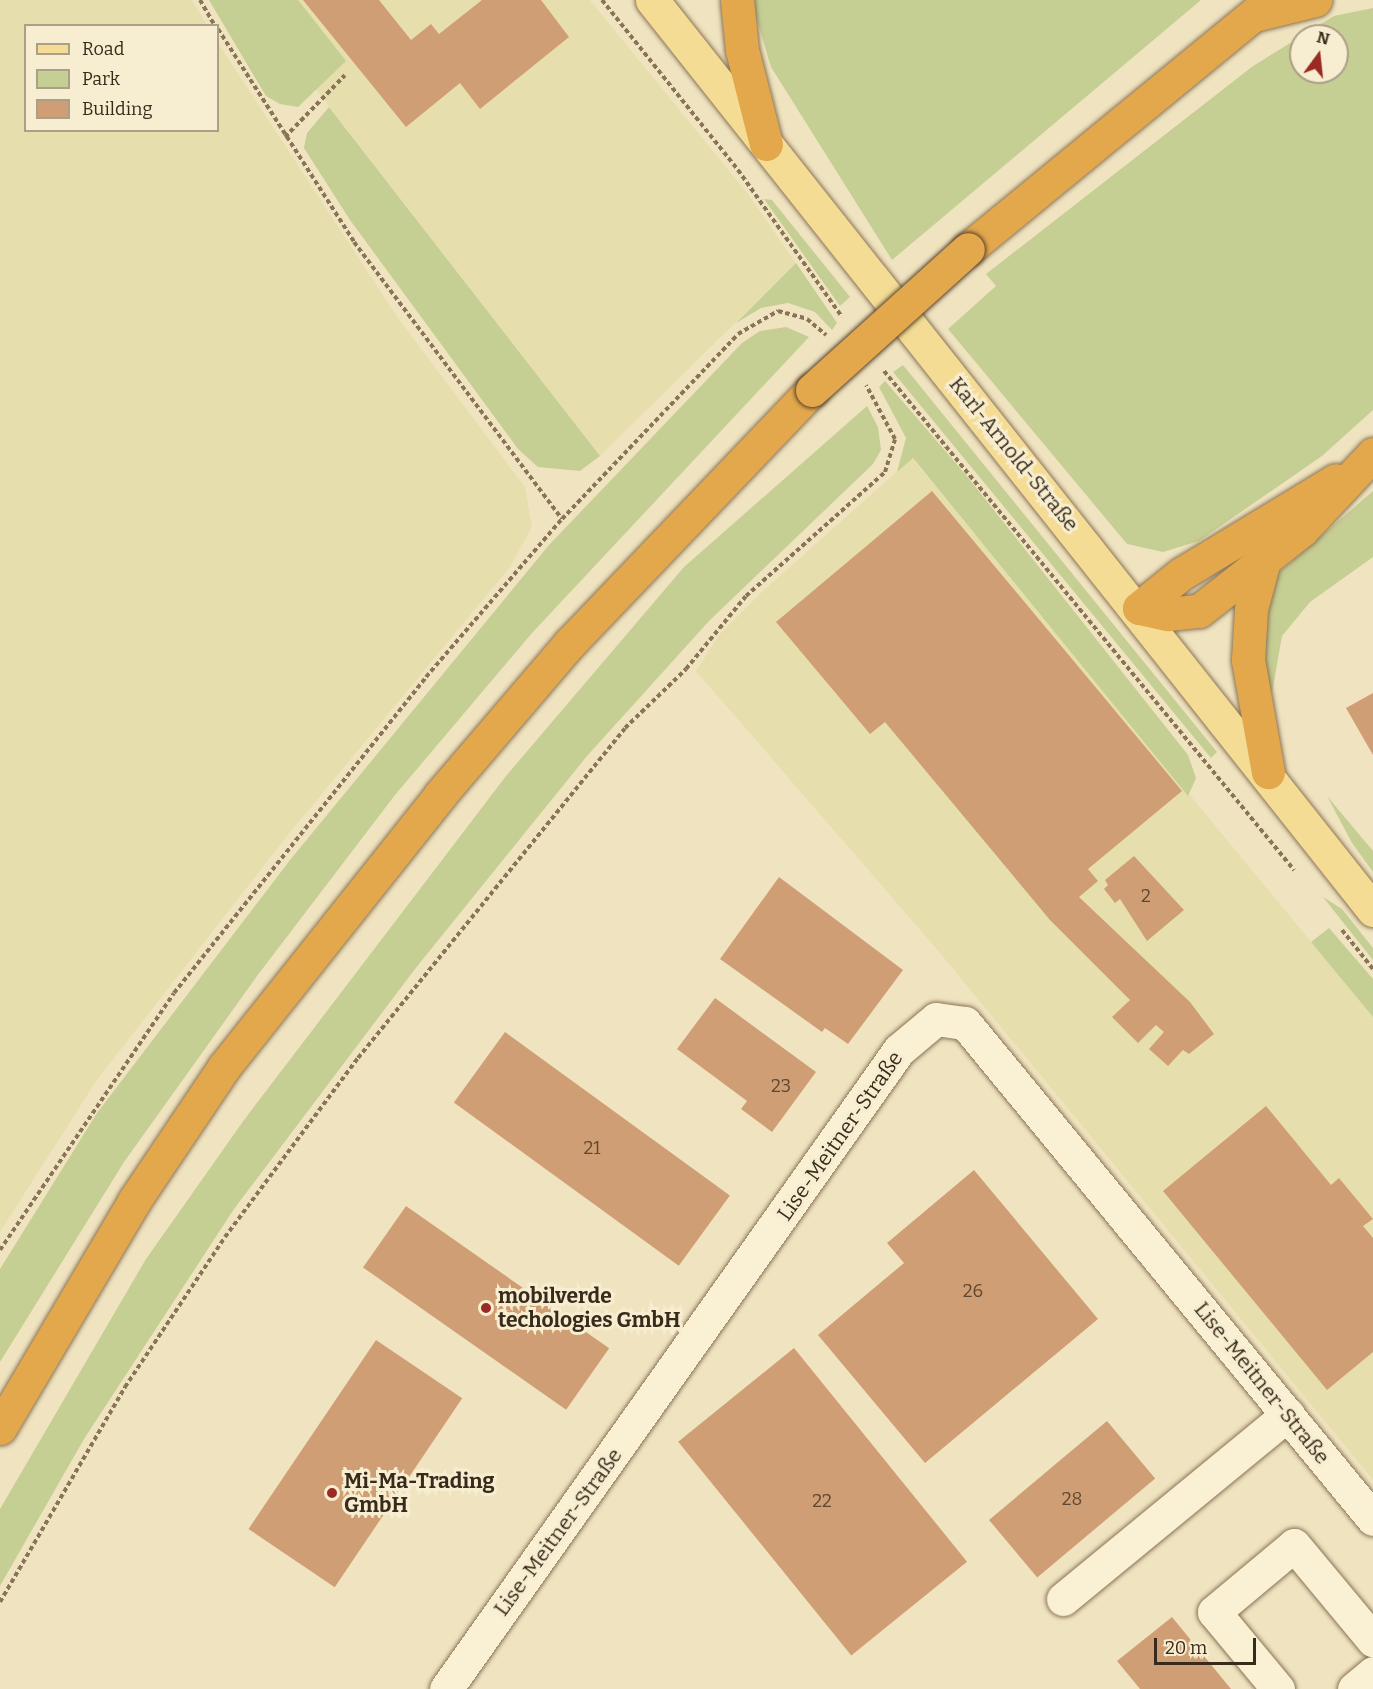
<!DOCTYPE html>
<meta charset="utf-8">
<style>
body{margin:0}
#map{position:relative;width:1373px;height:1689px;overflow:hidden;background:#f0e4c0;font-family:Bitter,serif}
div>[style]{position:absolute}
.farmland>*{inset:0;background:#e6dfad}
.green>*{inset:0;background:#c5ce93}
.building>*{inset:0;background:#d09e74;transform-origin:0 0}
.path>*{height:4px;margin-top:-2px;transform-origin:0;background:repeating-linear-gradient(90deg,#8a7457 0 4.5px,transparent 0 7.5px)}
.roads{filter:drop-shadow(0 0 2px #8a7457) drop-shadow(0 0 2px #8a7457)}
.minor>*{height:33px;margin:-16.5px;padding:0 16.5px;transform-origin:16.5px;border-radius:16.5px;background:#faf0d3}
.major>*{height:33px;margin:-16.5px;padding:0 16.5px;transform-origin:16.5px;border-radius:16.5px;background:#f5dc95}
.highway>*{height:33px;margin:-16.5px;padding:0 16.5px;transform-origin:16.5px;border-radius:16.5px;background:#e4a84c}
.bridges{filter:drop-shadow(0 0 2px #57422c) drop-shadow(0 0 2px #57422c)}
.highway-bridge>*{height:33px;margin:-16.5px;padding:0 16.5px;transform-origin:16.5px;border-radius:16.5px;background:#e4a84c}
.dots>*{width:16px;height:16px;translate:-50% -50%;box-sizing:border-box;border:3px solid #f7edd0;border-radius:50%}
span{translate:-50% -50%;white-space:nowrap;text-align:center;line-height:1.15;-webkit-text-stroke:6px #f7edd0;paint-order:stroke}
.number-label{font-size:18px;color:#5e4832}
.number-label span{-webkit-text-stroke-width:0}
.street-label{font-size:21px;color:#382b1c}
.poi-label{font-size:21px;color:#382b1c;font-weight:700}
.left{translate:0 -50%;text-align:left}
.legend{position:absolute;left:24px;top:24px;width:195px;height:108px;box-sizing:border-box;background:#f7edd0;border:2px solid #ab9f88;margin:0;padding:8px 10px;list-style:none;font-size:18px;color:#382b1c}
.legend li{display:flex;align-items:center;gap:12px;height:30px}
.legend b{width:30px;border:2px solid #ab9f88}
.north{position:absolute;left:1289px;top:24px;width:60px;height:60px;box-sizing:border-box;background:#f7edd0;border:2px solid #ab9f88;border-radius:50%;rotate:15deg;font-size:16px;font-weight:700;line-height:24px;text-align:center;color:#382b1c}
.north::after{content:'';display:block;margin:auto;width:21px;height:27px;background:#9b2924;clip-path:polygon(50% 0,100% 100%,50% 72%,0 100%)}
.scale{position:absolute;left:1154px;top:1638px;width:102px;height:27px;box-sizing:border-box;border:3px solid #382b1c;border-top:0;padding-left:8px;font-size:18px;line-height:21px;white-space:nowrap;color:#382b1c;-webkit-text-stroke:4px #f7edd0;paint-order:stroke}
</style>
<div id="map">
<div class="farmland">
<div style="clip-path:polygon(0 0,192px 0,207px 25px,26px 26px,26px 130px,218px 130px,218px 43px,398px 318px,525px 487px,532px 527px,510px 567px,287px 836px,97px 1080px,0 1232px)"></div>
<div style="clip-path:polygon(266px 0,590px 0,748px 194px,796px 263px,600px 456px,298px 66px)"></div>
<div style="clip-path:polygon(912px 458px,1373px 1017px,1373px 1480px,940px 953px,696px 671px,719px 635px,763px 591px)"></div>
</div>
<div class="green">
<div style="clip-path:polygon(209px 0,298px 0,346px 61px,298px 107px,280px 104px,266px 96px)"></div>
<div style="clip-path:polygon(751px 0,1201px 0,892px 260px,771px 67px)"></div>
<div style="clip-path:polygon(evenodd,1373px 8px,1373px 410px,1322px 456px,1199px 541px,1163px 552px,1127px 544px,948px 329px,996px 286px,986px 274px,1253px 66px,1334px 16px,1373px 8px,1301px 36px,1337px 36px,1337px 72px,1301px 72px,1301px 36px)"></div>
<div style="clip-path:polygon(329px 107px,600px 456px,580px 471px,538px 467px,518px 449px,350px 220px,304px 148px,307px 133px)"></div>
<div style="clip-path:polygon(764px 199px,772px 200px,850px 297px,840px 306px)"></div>
<div style="clip-path:polygon(796px 263px,837px 323px,832px 330px,815px 312px,788px 303px,761px 308px,736px 323px)"></div>
<div style="clip-path:polygon(786px 327px,809px 337px,532px 633px,395px 795px,257px 976px,124px 1162px,0 1362px,0 1269px,97px 1113px,290px 860px,549px 545px,742px 343px,760px 331px)"></div>
<div style="clip-path:polygon(903px 365px,1217px 752px,1211px 758px,893px 372px)"></div>
<div style="clip-path:polygon(885px 381px,966px 475px,1188px 755px,1196px 778px,1188px 796px,913px 458px,897px 472px,906px 438px,879px 387px)"></div>
<div style="clip-path:polygon(867px 406px,878px 427px,881px 450px,873px 464px,709px 621px,587px 756px,415px 969px,234px 1209px,84px 1439px,0 1586px,0 1509px,146px 1259px,244px 1120px,506px 776px,684px 567px)"></div>
<div style="clip-path:polygon(1373px 491px,1373px 557px,1310px 602px,1282px 636px,1272px 693px,1258px 641px,1275px 576px)"></div>
<div style="clip-path:polygon(1327px 796px,1373px 851px,1373px 872px,1352px 843px)"></div>
<div style="clip-path:polygon(1323px 897px,1342px 909px,1373px 948px,1373px 960px)"></div>
<div style="clip-path:polygon(1329px 928px,1373px 979px,1373px 1017px,1311px 942px)"></div>
</div>
<div class="building">
<div style="clip-path:polygon(303px 0,379px 0,411px 40px,431px 24px,439px 34px,482px 0,541px 0,569px 37px,480px 109px,460px 83px,406px 127px)"></div>
<div style="clip-path:polygon(932px 491px,1182px 791px,1088px 869px,1098px 881px,1079px 897px,1190px 1002px,1214px 1034px,1189px 1054px,1183px 1050px,1168px 1066px,1149px 1049px,1164px 1032px,1156px 1025px,1138px 1043px,1112px 1017px,1130px 1000px,1050px 920px,885px 722px,870px 734px,776px 622px)"></div>
<div style="clip-path:polygon(1373px 693px,1373px 755px,1346px 708px)"></div>
<div style="clip-path:polygon(1134px 856px,1184px 910px,1147px 941px,1120px 899px,1115px 903px,1104px 889px,1108px 885px,1105px 880px)"></div>
<div style="clip-path:polygon(779px 877px,903px 970px,848px 1044px,825px 1028px,822px 1032px,720px 959px)"></div>
<div style="clip-path:polygon(715px 998px,816px 1072px,772px 1132px,741px 1109px,747px 1101px,677px 1049px)"></div>
<div style="left:505px;top:1032px;width:278px;height:87px;rotate:36deg"></div>
<div style="clip-path:polygon(1266px 1106px,1331px 1185px,1339px 1178px,1373px 1219px,1363px 1226px,1373px 1238px,1373px 1352px,1327px 1390px,1163px 1191px)"></div>
<div style="clip-path:polygon(974px 1170px,1098px 1319px,925px 1463px,818px 1335px,904px 1263px,887px 1243px)"></div>
<div style="left:406px;top:1206px;width:248px;height:75px;rotate:35deg"></div>
<div style="left:376px;top:1340px;width:104px;height:228px;rotate:34deg"></div>
<div style="left:794px;top:1348px;width:275px;height:149px;rotate:51deg"></div>
<div style="left:1107px;top:1421px;width:75px;height:154px;rotate:50deg"></div>
<div style="clip-path:polygon(1172px 1617px,1231px 1689px,1140px 1689px,1117px 1661px)"></div>
</div>
<div class="path">
<div style="left:200px;top:0;width:30px;rotate:60deg"></div>
<div style="left:602px;top:0;width:218px;rotate:51.3deg"></div>
<div style="left:738px;top:170px;width:180px;rotate:54.7deg"></div>
<div style="left:218px;top:29px;width:253px;rotate:57.4deg"></div>
<div style="left:354px;top:242px;width:346px;rotate:53.1deg"></div>
<div style="left:285px;top:137px;width:86px;rotate:-45.9deg"></div>
<div style="left:884px;top:371px;width:646px;rotate:50.59deg"></div>
<div style="left:1342px;top:930px;width:50px;rotate:51.5deg"></div>
<div style="left:0;top:1250px;width:310px;rotate:-55.9deg"></div>
<div style="left:174px;top:993px;width:404px;rotate:-51.4deg"></div>
<div style="left:426px;top:677px;width:208px;rotate:-49.3deg"></div>
<div style="left:562px;top:519px;width:255px;rotate:-46.4deg"></div>
<div style="left:738px;top:334px;width:46px;rotate:-29.9deg"></div>
<div style="left:778px;top:311px;width:30px;rotate:15deg"></div>
<div style="left:807px;top:319px;width:25px;rotate:40deg"></div>
<div style="left:0;top:1602px;width:249px;rotate:-59.8deg"></div>
<div style="left:125px;top:1387px;width:180px;rotate:-56.3deg"></div>
<div style="left:225px;top:1237px;width:223px;rotate:-53.4deg"></div>
<div style="left:358px;top:1058px;width:424px;rotate:-51deg"></div>
<div style="left:625px;top:728px;width:85px;rotate:-44deg"></div>
<div style="left:686px;top:669px;width:94px;rotate:-50.6deg"></div>
<div style="left:746px;top:596px;width:186px;rotate:-41.7deg"></div>
<div style="left:885px;top:472px;width:34px;rotate:-73deg"></div>
<div style="left:895px;top:439px;width:61px;rotate:-118.2deg"></div>
</div>
<div class="roads">
<div class="minor">
<div style="left:1063px;top:1599px;width:291px;rotate:-39.4deg"></div>
<div style="left:446px;top:1689px;width:783px;rotate:-54.67deg"></div>
<div style="left:899px;top:1050px;width:48px;rotate:-40deg"></div>
<div style="left:936px;top:1019px;width:29px;rotate:8deg"></div>
<div style="left:965px;top:1023px;width:642px;rotate:50.56deg"></div>
<div style="left:1278px;top:1689px;width:100px;rotate:-129.7deg"></div>
<div style="left:1214px;top:1612px;width:104px;rotate:-39.9deg"></div>
<div style="left:1294px;top:1545px;width:124px;rotate:50.3deg"></div>
<div style="left:1354px;top:1689px;width:25px;rotate:-40deg"></div>
</div>
<div class="major">
<div style="left:652px;top:0;width:1161px;rotate:51.61deg"></div>
</div>
<div class="highway">
<div style="left:737px;top:0;width:50px;rotate:84.3deg"></div>
<div style="left:742px;top:50px;width:97px;rotate:75.7deg"></div>
<div style="left:1254px;top:15px;width:63px;rotate:-13.8deg"></div>
<div style="left:968px;top:249px;width:392px;rotate:-39.4deg"></div>
<div style="left:1263px;top:564px;width:47px;rotate:104.9deg"></div>
<div style="left:1251px;top:609px;width:51px;rotate:93.4deg"></div>
<div style="left:1248px;top:660px;width:114px;rotate:79.9deg"></div>
<div style="left:1139px;top:608px;width:30px;rotate:12deg"></div>
<div style="left:1168px;top:614px;width:31px;rotate:-6deg"></div>
<div style="left:1199px;top:611px;width:131px;rotate:-38.2deg"></div>
<div style="left:1302px;top:530px;width:104px;rotate:-46.9deg"></div>
<div style="left:1139px;top:608px;width:54px;rotate:-39deg"></div>
<div style="left:1181px;top:574px;width:181px;rotate:-31.2deg"></div>
<div style="left:0;top:1428px;width:264px;rotate:-59.4deg"></div>
<div style="left:134px;top:1201px;width:161px;rotate:-56.1deg"></div>
<div style="left:224px;top:1067px;width:347px;rotate:-51.5deg"></div>
<div style="left:440px;top:795px;width:200px;rotate:-49.5deg"></div>
<div style="left:570px;top:643px;width:350px;rotate:-46.3deg"></div>
</div>
</div>
<div class="bridges">
<div class="highway-bridge">
<div style="left:812px;top:390px;width:210px;rotate:-42.1deg"></div>
</div>
</div>
<div class="dots">
<div style="left:486px;top:1308px;background:#9b2924"></div>
<div style="left:332px;top:1493px;background:#9b2924"></div>
</div>
<div class="number-label">
<span style="left:1146px;top:896px">2</span>
<span style="left:781px;top:1086px">23</span>
<span style="left:592px;top:1148px">21</span>
<span style="left:973px;top:1291px">26</span>
<span style="left:1072px;top:1499px">28</span>
<span style="left:822px;top:1501px">22</span>
</div>
<div class="street-label">
<span style="left:1014px;top:454px;rotate:51deg">Karl-Arnold-Straße</span>
<span style="left:840px;top:1136px;rotate:-55deg">Lise-Meitner-Straße</span>
<span style="left:1262px;top:1383px;rotate:51deg">Lise-Meitner-Straße</span>
<span style="left:558px;top:1532px;rotate:-54deg">Lise-Meitner-Straße</span>
</div>
<div class="poi-label">
<span class="left" style="left:498px;top:1308px">mobilverde<br>techologies GmbH</span>
<span class="left" style="left:344px;top:1493px">Mi-Ma-Trading<br>GmbH</span>
</div>
<ul class="legend">
<li><b style="height:8px;background:#f5dc95"></b>Road</li>
<li><b style="height:16px;background:#c5ce93"></b>Park</li>
<li><b style="height:16px;background:#d09e74"></b>Building</li>
</ul>
<div class="north">N</div>
<div class="scale">20 m</div>
</div>
